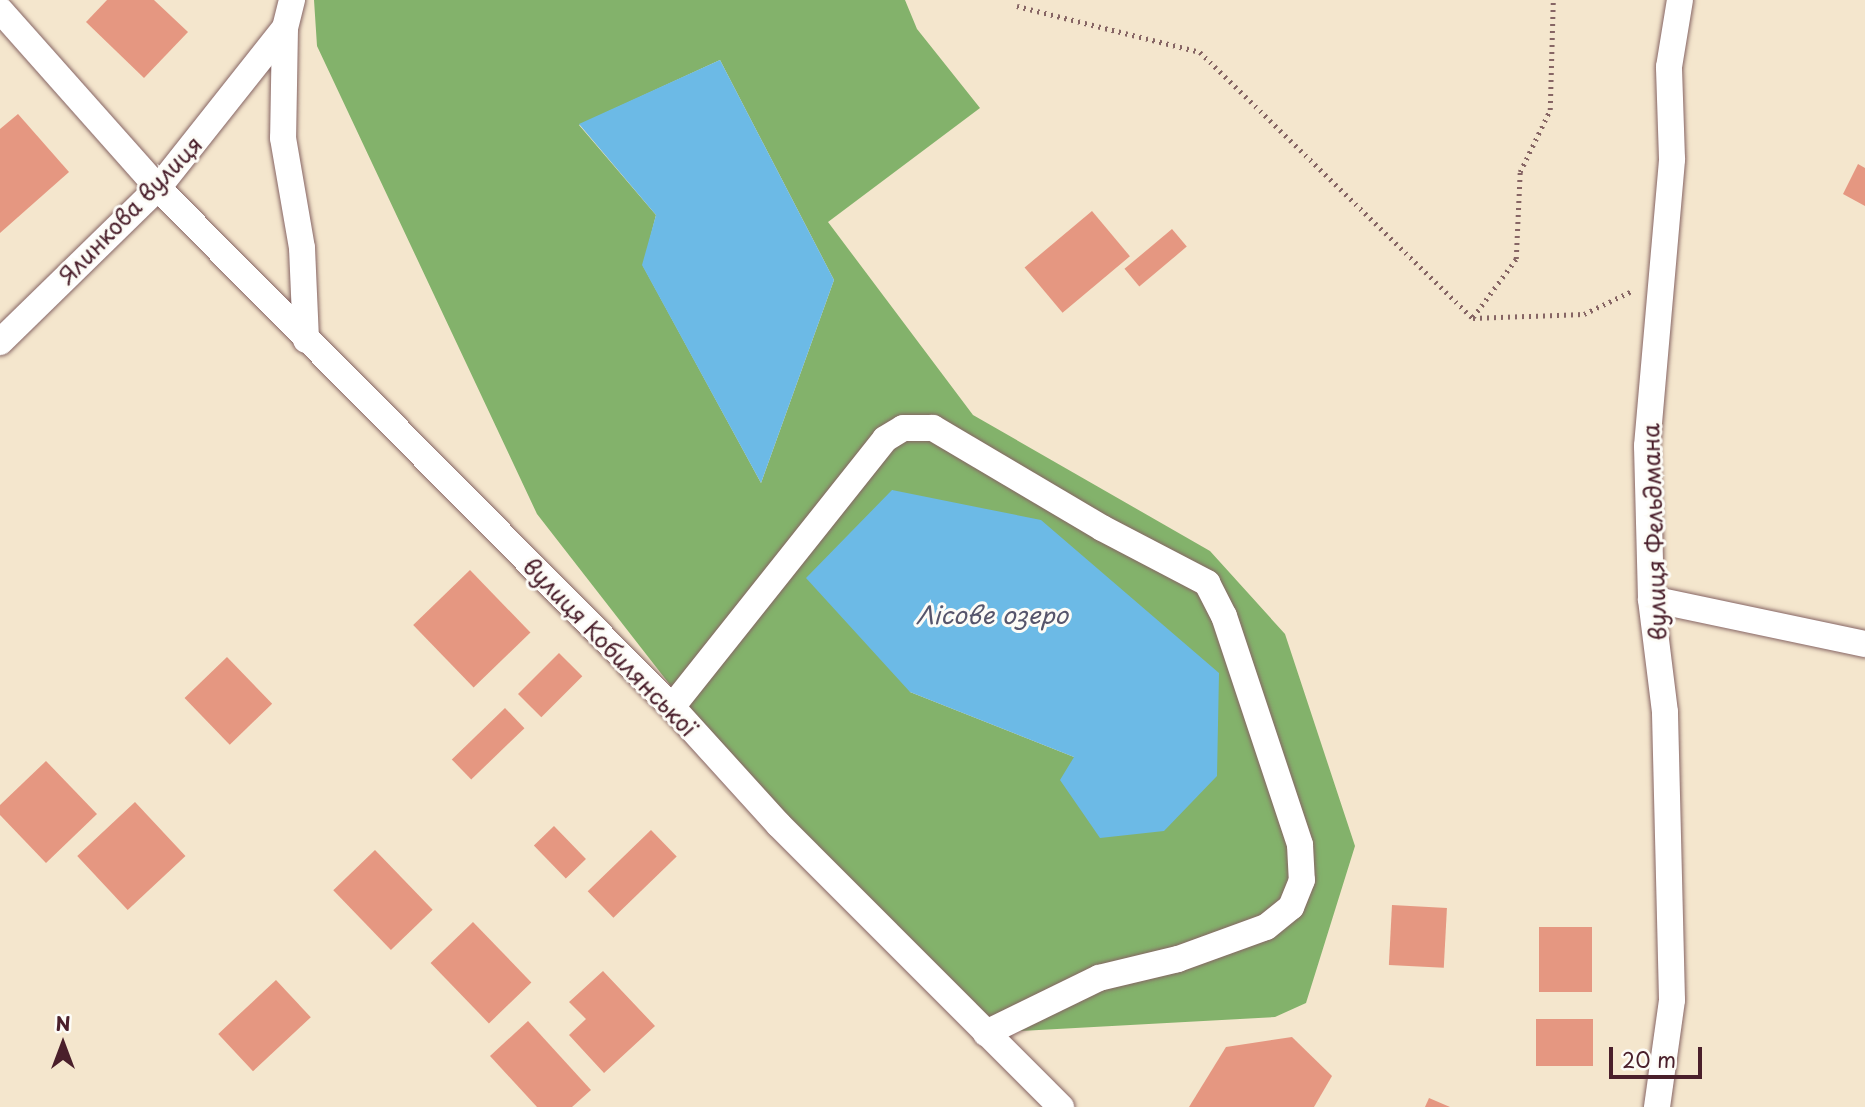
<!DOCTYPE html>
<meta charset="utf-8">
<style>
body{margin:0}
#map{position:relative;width:1865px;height:1107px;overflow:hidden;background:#f4e6cd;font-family:"Playpen Sans",sans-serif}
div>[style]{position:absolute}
.forest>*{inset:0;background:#83b26b}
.water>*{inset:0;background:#6cbae6}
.building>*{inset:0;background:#e59781;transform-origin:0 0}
.path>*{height:4.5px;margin-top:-2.25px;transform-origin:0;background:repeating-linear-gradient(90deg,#866564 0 2px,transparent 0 7px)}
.roads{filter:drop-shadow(0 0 2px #866564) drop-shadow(0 0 2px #866564)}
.street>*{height:26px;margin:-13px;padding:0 13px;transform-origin:13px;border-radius:13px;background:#fff}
span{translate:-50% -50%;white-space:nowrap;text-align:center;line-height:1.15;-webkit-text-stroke:6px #fdfcf7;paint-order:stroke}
.street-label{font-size:23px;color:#4a1f2b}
.water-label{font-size:24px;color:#56556c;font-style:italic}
.north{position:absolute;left:28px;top:1009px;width:70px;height:70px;-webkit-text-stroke:5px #fdfcf7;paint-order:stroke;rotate:0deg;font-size:19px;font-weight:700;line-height:28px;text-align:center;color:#4a1f2b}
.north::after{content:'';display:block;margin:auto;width:24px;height:32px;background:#4a1f2b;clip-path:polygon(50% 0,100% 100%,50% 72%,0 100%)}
.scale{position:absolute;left:1609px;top:1047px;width:93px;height:32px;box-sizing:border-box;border:4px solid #4a1f2b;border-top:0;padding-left:9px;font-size:21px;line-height:24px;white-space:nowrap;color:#4a1f2b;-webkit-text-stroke:5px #fdfcf7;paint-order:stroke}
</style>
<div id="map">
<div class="forest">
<div style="clip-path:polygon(evenodd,314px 0,905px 0,917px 29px,980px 108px,828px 222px,973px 415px,1210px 551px,1285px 634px,1355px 846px,1306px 1003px,1275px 1017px,986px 1033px,779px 825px,537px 514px,317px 46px,314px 0,720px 60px,834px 280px,761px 483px,643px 266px,656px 215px,579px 125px,720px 60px,314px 0,892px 490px,1164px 831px,1074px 757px,910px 692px,892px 490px)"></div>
</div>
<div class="water">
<div style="clip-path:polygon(720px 60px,834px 280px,761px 483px,642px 265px,656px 215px,579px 124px)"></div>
<div style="clip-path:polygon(892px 490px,1041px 520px,1219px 673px,1217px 776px,1164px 831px,1100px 838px,1060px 780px,1074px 757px,910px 692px,806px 578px)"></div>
</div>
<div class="building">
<div style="clip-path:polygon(107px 0,154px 0,188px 32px,144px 78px,86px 22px)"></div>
<div style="clip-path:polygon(18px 114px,69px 172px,0 233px,0 129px)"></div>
<div style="clip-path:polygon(1858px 164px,1865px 168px,1865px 206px,1843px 194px)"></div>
<div style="left:1092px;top:211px;width:59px;height:88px;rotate:50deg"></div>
<div style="left:1172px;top:229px;width:23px;height:62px;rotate:50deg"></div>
<div style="left:470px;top:570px;width:87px;height:79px;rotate:46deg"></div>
<div style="left:559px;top:653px;width:33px;height:58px;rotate:45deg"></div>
<div style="left:227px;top:657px;width:65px;height:59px;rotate:46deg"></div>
<div style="left:505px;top:708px;width:28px;height:74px;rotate:46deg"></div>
<div style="clip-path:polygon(46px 761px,97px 814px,46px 863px,0 815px,0 805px)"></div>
<div style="left:135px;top:802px;width:74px;height:79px;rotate:47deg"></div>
<div style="left:554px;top:826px;width:46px;height:28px;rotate:46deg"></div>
<div style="left:651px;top:830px;width:37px;height:88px;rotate:46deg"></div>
<div style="left:375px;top:850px;width:83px;height:58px;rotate:46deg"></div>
<div style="left:1392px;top:905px;width:55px;height:60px;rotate:3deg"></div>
<div style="left:473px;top:922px;width:84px;height:59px;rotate:46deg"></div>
<div style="left:1539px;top:927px;width:53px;height:65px"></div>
<div style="clip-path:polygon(603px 971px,655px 1026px,604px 1073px,569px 1035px,586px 1019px,569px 1002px)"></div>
<div style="left:276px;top:980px;width:51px;height:79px;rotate:47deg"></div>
<div style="left:1593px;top:1019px;width:47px;height:57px;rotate:90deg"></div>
<div style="clip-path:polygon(528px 1021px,591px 1090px,572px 1107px,537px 1107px,490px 1056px)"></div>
<div style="clip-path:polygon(1292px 1037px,1332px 1076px,1314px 1107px,1189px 1107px,1226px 1047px)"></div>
<div style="clip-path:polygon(1429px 1098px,1450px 1107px,1425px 1107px)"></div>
</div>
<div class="path">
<div style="left:1017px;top:6px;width:189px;rotate:14.1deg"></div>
<div style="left:1200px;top:52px;width:381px;rotate:44.3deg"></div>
<div style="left:1473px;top:318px;width:111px;rotate:-2.1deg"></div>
<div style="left:1584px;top:314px;width:53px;rotate:-25.6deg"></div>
<div style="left:1473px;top:317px;width:72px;rotate:-53.4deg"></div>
<div style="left:1516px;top:259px;width:87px;rotate:-87.4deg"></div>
<div style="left:1520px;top:172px;width:69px;rotate:-64.2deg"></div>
<div style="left:1550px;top:110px;width:110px;rotate:-88.4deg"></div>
</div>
<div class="roads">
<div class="street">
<div style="left:0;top:10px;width:238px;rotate:48.4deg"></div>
<div style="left:158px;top:188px;width:730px;rotate:45.28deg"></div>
<div style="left:672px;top:707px;width:159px;rotate:47.8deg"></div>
<div style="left:779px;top:825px;width:399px;rotate:45deg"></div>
<div style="left:285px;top:28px;width:110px;rotate:91deg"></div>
<div style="left:283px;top:138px;width:112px;rotate:80.2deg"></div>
<div style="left:302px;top:248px;width:92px;rotate:87.5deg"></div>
<div style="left:0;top:342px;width:221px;rotate:-44.3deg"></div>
<div style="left:158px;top:188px;width:204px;rotate:-51.6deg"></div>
<div style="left:285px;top:28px;width:29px;rotate:-76deg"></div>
<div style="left:1651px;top:599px;width:219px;rotate:11.9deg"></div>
<div style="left:672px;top:707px;width:342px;rotate:-51.5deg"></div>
<div style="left:885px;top:439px;width:21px;rotate:-31deg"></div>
<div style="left:903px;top:428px;width:30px"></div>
<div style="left:933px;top:428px;width:196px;rotate:30.6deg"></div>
<div style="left:1102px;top:528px;width:119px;rotate:27.6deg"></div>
<div style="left:1207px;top:583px;width:37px;rotate:63deg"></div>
<div style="left:1224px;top:616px;width:241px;rotate:71.6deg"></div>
<div style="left:1300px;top:845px;width:35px;rotate:87deg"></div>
<div style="left:1302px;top:880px;width:29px;rotate:112deg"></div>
<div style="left:1291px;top:907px;width:32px;rotate:141deg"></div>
<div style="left:1266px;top:927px;width:94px;rotate:160deg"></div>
<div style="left:1178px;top:959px;width:81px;rotate:166.5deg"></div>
<div style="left:1099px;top:978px;width:126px;rotate:154deg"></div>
<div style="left:1657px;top:1107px;width:108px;rotate:-82deg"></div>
<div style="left:1672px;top:1000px;width:288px;rotate:-91.4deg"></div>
<div style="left:1665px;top:712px;width:114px;rotate:-97.1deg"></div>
<div style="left:1651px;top:599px;width:153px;rotate:-91.5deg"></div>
<div style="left:1647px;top:446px;width:288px;rotate:-85deg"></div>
<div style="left:1672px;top:159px;width:92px;rotate:-91.9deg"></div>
<div style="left:1669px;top:67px;width:68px;rotate:-80.7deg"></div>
</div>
</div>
<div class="street-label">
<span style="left:130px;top:210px;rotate:-46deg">Ялинкова вулиця</span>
<span style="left:1654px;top:532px;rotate:-92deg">вулиця Фельдмана</span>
<span style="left:610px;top:647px;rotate:46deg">вулиця Кобилянської</span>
</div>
<div class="water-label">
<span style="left:992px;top:615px">Лісове озеро</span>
</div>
<div class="north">N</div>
<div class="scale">20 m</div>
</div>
